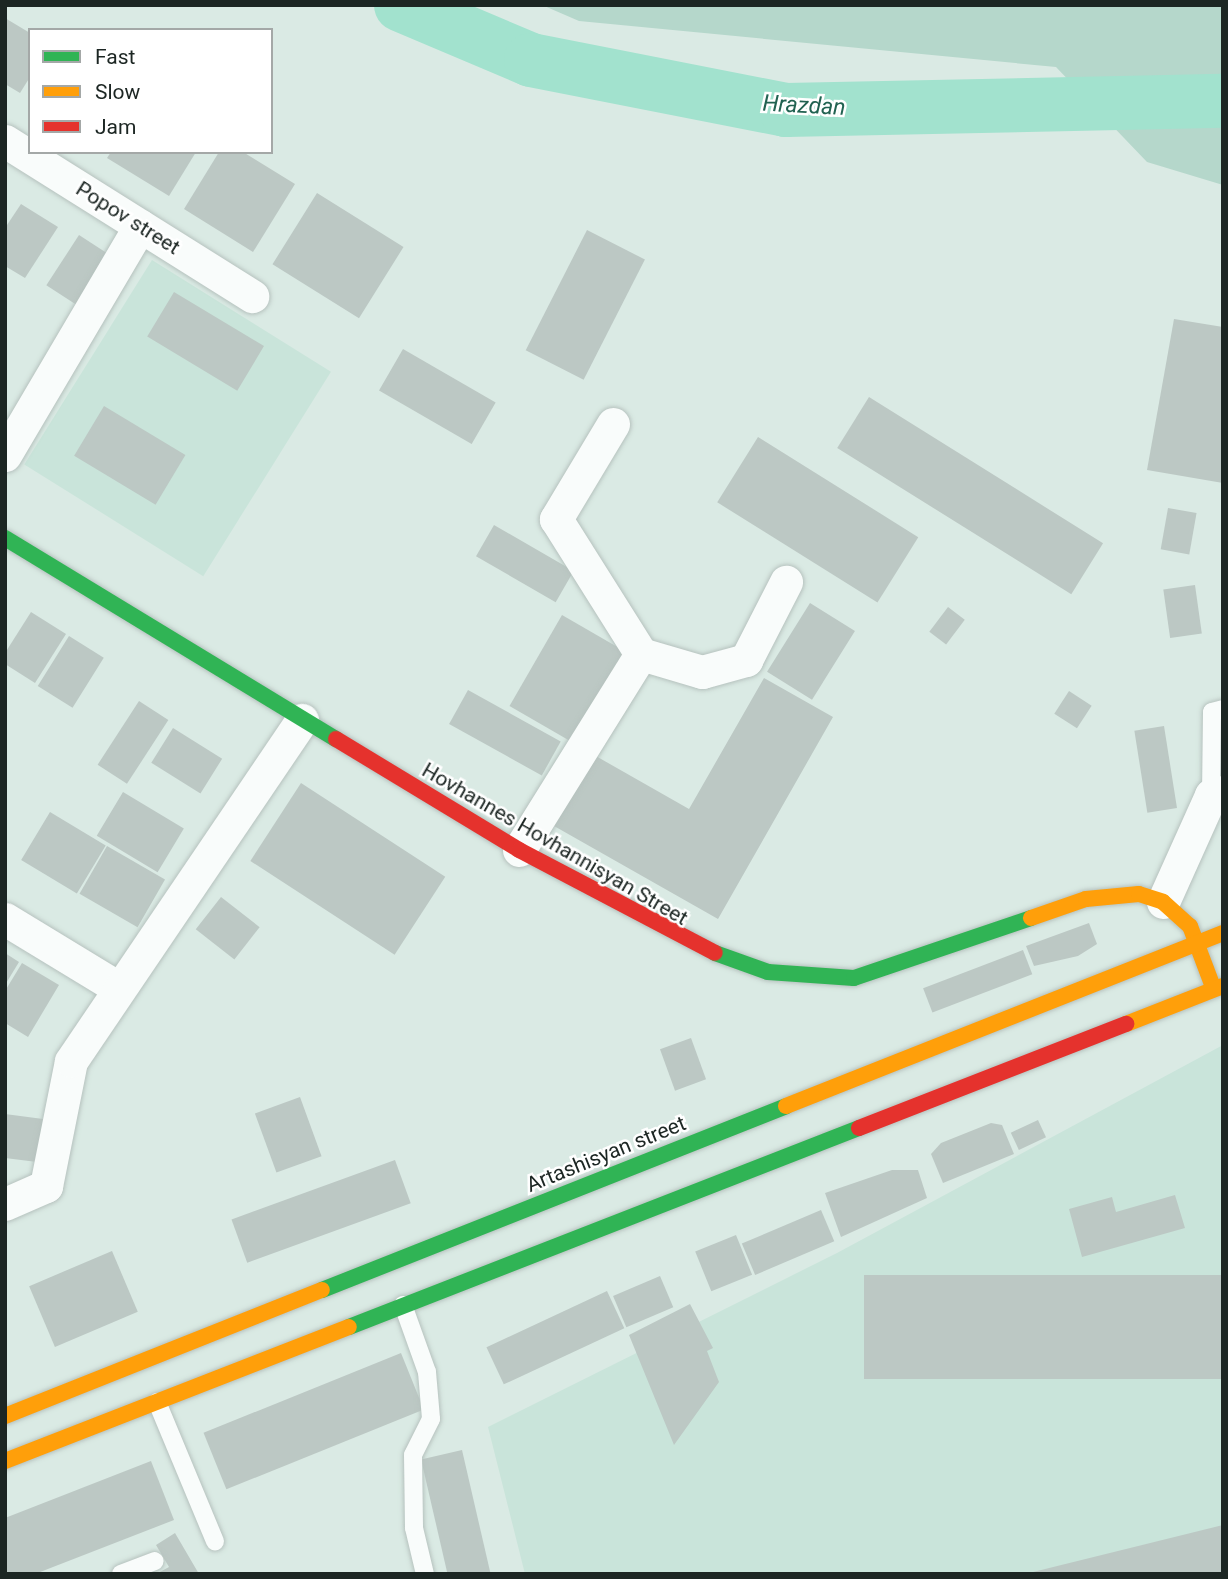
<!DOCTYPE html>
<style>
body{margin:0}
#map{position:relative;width:1228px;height:1579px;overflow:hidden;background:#daeae4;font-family:Roboto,sans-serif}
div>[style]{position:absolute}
.built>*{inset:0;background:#c9e4da;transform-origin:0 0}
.green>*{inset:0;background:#b5d7cb}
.river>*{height:54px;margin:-27px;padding:0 27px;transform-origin:27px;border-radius:27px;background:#a2e2ce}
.building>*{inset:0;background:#bcc8c4;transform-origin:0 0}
.roads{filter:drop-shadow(0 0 2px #b6c2be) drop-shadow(0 0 2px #b6c2be)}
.lane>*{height:18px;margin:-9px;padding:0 9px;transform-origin:9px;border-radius:9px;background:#f9fcfb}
.street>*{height:33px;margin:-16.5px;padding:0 16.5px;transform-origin:16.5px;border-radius:16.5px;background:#f9fcfb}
.fast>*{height:16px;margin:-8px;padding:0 8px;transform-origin:8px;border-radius:8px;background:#30b455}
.slow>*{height:16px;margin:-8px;padding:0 8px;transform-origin:8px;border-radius:8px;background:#ff9f0a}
.jam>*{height:16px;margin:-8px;padding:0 8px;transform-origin:8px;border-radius:8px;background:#e5322d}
span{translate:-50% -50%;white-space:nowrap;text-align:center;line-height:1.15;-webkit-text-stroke:5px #fff;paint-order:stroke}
.street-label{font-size:21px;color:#1c2623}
.water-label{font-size:23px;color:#216251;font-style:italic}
.frame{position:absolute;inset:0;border:7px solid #1c2623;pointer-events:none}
.legend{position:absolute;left:28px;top:28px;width:245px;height:126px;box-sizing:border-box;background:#fff;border:2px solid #a4a8a7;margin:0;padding:9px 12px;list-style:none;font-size:21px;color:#1c2623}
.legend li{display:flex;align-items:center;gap:14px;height:35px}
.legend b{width:35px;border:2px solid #a4a8a7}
</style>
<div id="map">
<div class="built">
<div style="left:152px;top:260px;width:211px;height:241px;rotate:32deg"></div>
<div style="clip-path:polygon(1223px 1045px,1223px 1574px,525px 1574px,488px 1427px,837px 1253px)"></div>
</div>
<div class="green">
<div style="clip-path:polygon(542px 5px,1223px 5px,1223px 185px,1147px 162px,1056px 67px,579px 21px)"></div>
</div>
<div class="river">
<div style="left:401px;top:5px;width:141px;rotate:22.9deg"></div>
<div style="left:531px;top:60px;width:260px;rotate:11.1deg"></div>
<div style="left:786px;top:110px;width:437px;rotate:-1.2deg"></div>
</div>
<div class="building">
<div style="clip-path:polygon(5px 18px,30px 33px,30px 77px,20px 93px,5px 84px)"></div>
<div style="clip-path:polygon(111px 152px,196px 152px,169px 196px,107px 158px)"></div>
<div style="clip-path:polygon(219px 152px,243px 152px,295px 184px,253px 252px,184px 209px)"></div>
<div style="left:317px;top:193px;width:102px;height:84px;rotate:32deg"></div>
<div style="clip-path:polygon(21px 204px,58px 227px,25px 278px,5px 266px,5px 228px)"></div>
<div style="left:587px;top:230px;width:65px;height:135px;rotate:27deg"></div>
<div style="left:79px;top:235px;width:40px;height:60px;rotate:33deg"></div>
<div style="left:174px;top:292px;width:105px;height:52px;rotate:31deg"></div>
<div style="clip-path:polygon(1174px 319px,1223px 327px,1223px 483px,1147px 470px)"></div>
<div style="left:403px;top:349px;width:107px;height:48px;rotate:30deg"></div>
<div style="left:869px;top:397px;width:276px;height:60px;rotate:32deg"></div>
<div style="left:104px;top:406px;width:95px;height:58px;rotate:31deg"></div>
<div style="left:758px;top:437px;width:189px;height:77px;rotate:32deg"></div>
<div style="left:1168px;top:508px;width:29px;height:42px;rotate:10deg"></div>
<div style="left:494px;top:525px;width:92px;height:36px;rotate:30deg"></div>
<div style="left:1195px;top:585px;width:49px;height:32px;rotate:82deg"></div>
<div style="left:810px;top:603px;width:53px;height:81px;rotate:32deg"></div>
<div style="left:948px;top:607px;width:21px;height:31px;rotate:37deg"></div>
<div style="clip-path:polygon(31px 612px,66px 634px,35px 683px,5px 664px,5px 653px)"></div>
<div style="left:562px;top:615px;width:76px;height:105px;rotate:30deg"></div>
<div style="left:69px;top:636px;width:41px;height:59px;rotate:32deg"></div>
<div style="clip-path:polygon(764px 678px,833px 717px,718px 919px,547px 822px,587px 751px,689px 809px)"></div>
<div style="left:468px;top:690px;width:106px;height:39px;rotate:29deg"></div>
<div style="left:1069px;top:691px;width:27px;height:27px;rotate:33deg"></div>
<div style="left:139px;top:701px;width:35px;height:76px;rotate:33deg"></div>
<div style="left:1164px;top:726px;width:83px;height:30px;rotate:81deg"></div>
<div style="left:173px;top:728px;width:58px;height:41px;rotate:32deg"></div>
<div style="left:301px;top:783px;width:172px;height:93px;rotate:33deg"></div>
<div style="left:123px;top:792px;width:71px;height:51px;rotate:31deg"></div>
<div style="left:50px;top:812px;width:65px;height:56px;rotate:31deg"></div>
<div style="left:107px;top:846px;width:67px;height:55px;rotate:30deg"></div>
<div style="left:221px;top:897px;width:49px;height:41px;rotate:38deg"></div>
<div style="clip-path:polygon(1089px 923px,1097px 944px,1078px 956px,1034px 966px,1026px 946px)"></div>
<div style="left:1023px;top:950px;width:26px;height:107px;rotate:69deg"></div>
<div style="clip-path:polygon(5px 953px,19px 962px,5px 985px)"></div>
<div style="clip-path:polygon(22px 963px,59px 985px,28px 1037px,5px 1023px,5px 991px)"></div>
<div style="left:691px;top:1038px;width:44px;height:33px;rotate:70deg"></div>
<div style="left:300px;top:1097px;width:63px;height:48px;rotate:70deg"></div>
<div style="clip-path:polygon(5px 1114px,43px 1119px,37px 1162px,5px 1158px)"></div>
<div style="left:1038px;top:1120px;width:19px;height:30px;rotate:65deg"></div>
<div style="clip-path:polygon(991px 1123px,1002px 1125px,1014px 1154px,943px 1183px,931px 1154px,941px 1143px)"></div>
<div style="left:395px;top:1160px;width:46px;height:174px;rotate:70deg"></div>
<div style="clip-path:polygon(892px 1170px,918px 1170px,927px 1198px,841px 1237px,825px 1193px)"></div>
<div style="clip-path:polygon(1175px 1195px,1185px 1228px,1082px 1257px,1069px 1209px,1112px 1197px,1116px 1212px)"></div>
<div style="left:821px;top:1210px;width:34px;height:86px;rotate:67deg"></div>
<div style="left:736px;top:1235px;width:43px;height:44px;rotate:68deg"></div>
<div style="left:112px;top:1251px;width:66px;height:90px;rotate:67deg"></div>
<div style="left:1223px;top:1275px;width:104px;height:359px;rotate:90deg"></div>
<div style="left:660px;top:1276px;width:34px;height:51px;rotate:67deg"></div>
<div style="left:607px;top:1291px;width:41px;height:133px;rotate:65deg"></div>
<div style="clip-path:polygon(690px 1304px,713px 1348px,707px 1351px,719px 1382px,674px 1445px,629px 1335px)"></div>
<div style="left:401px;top:1353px;width:61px;height:213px;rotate:68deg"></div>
<div style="left:462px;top:1450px;width:127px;height:42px;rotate:77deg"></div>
<div style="clip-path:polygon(151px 1461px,174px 1520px,35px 1574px,5px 1574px,5px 1518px)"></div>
<div style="clip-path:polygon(1223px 1525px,1223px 1574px,1029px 1574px,1029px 1573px)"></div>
<div style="clip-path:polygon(175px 1533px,199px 1574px,156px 1574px,169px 1567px,156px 1545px)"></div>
</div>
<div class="roads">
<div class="lane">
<div style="left:1211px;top:795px;width:83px;rotate:-89.3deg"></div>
<div style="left:1212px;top:712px;width:11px;rotate:-15deg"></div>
<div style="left:403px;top:1305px;width:71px;rotate:70.3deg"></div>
<div style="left:427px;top:1372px;width:47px;rotate:85.1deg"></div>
<div style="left:431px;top:1419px;width:40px;rotate:116.6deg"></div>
<div style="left:413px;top:1455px;width:73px;rotate:89.2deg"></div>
<div style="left:414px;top:1528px;width:47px;rotate:76.6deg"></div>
<div style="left:157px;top:1402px;width:151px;rotate:67.4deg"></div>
<div style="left:121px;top:1574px;width:36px;rotate:-21deg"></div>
</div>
<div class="street">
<div style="left:5px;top:141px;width:292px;rotate:32.1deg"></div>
<div style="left:613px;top:424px;width:111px;rotate:121deg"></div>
<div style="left:556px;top:519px;width:160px;rotate:57.8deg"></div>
<div style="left:5px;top:455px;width:266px;rotate:-59.5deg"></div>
<div style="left:519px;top:850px;width:231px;rotate:-58.1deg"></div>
<div style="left:641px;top:654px;width:64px;rotate:16.4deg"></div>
<div style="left:702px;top:672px;width:46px;rotate:-15.3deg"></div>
<div style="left:746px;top:660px;width:88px;rotate:-62.9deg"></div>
<div style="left:1163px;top:902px;width:117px;rotate:-65.8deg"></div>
<div style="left:1211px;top:795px;width:12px;rotate:-14deg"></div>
<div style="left:5px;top:919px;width:131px;rotate:31.3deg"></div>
<div style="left:5px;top:1204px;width:45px;rotate:-23.7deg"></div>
<div style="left:46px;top:1186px;width:127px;rotate:-78.7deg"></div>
<div style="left:71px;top:1061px;width:412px;rotate:-55.9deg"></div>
</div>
<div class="fast">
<div style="left:5px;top:538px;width:387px;rotate:31.3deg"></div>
<div style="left:715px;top:953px;width:56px;rotate:19.7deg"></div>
<div style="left:768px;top:972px;width:86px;rotate:4deg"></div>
<div style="left:854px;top:978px;width:187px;rotate:-18.7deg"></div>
<div style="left:322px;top:1290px;width:499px;rotate:-21.6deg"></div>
<div style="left:349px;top:1327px;width:547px;rotate:-21.32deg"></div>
</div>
<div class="slow">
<div style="left:1031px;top:918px;width:58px;rotate:-19.1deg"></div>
<div style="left:1086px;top:899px;width:53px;rotate:-5.4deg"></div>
<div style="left:1139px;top:894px;width:25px;rotate:18deg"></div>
<div style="left:1163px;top:902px;width:36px;rotate:42deg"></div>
<div style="left:1190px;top:926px;width:65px;rotate:69.3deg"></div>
<div style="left:1126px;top:1024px;width:104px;rotate:-21.4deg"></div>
<div style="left:786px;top:1106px;width:470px;rotate:-21.6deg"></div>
<div style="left:5px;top:1416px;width:341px;rotate:-21.7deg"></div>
<div style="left:5px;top:1461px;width:369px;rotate:-21.3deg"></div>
</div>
<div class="jam">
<div style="left:336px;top:739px;width:214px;rotate:31.2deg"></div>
<div style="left:519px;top:850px;width:221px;rotate:27.7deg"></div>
<div style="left:859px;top:1128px;width:287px;rotate:-21.3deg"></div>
</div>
</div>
<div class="street-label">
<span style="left:128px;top:218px;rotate:32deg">Popov street</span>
<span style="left:555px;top:844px;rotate:30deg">Hovhannes Hovhannisyan Street</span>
<span style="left:606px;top:1154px;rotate:-22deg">Artashisyan street</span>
</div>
<div class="water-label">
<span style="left:804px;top:106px;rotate:3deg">Hrazdan</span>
</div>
<div class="frame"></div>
<ul class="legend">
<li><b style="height:9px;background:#30b455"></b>Fast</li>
<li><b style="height:9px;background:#ff9f0a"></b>Slow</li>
<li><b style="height:9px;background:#e5322d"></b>Jam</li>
</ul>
</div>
